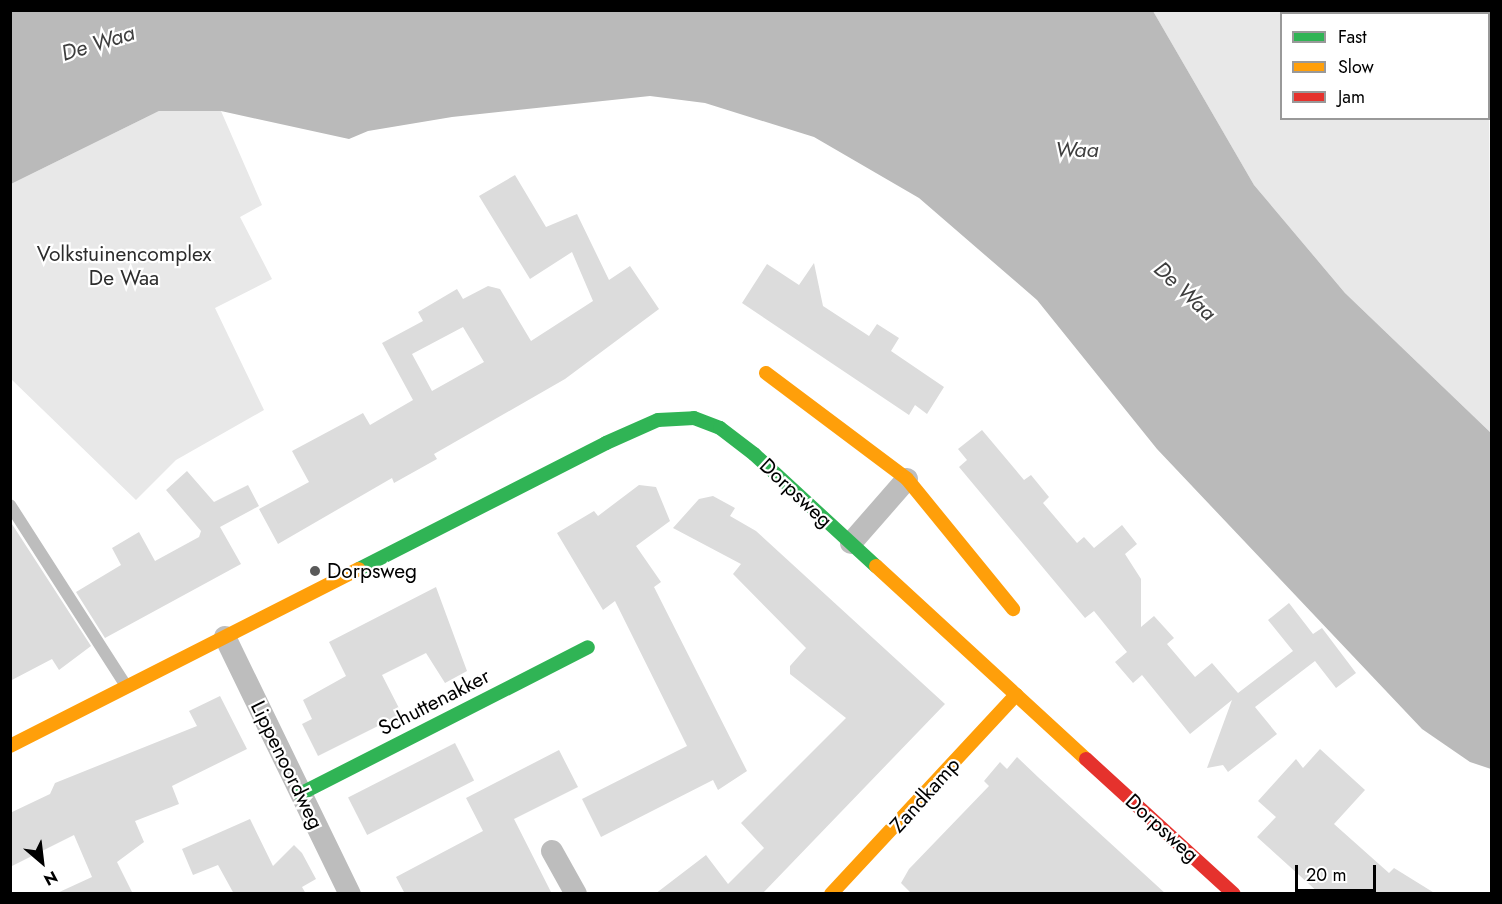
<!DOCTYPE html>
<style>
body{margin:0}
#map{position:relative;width:1502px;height:904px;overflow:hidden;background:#fff;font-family:Jost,sans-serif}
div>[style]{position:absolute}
.green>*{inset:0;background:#e8e8e8}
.water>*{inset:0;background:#bababa}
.building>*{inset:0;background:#dcdcdc;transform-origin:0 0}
.lane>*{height:12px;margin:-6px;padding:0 6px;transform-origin:6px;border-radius:6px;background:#bdbdbd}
.street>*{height:22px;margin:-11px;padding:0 11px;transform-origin:11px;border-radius:11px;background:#bdbdbd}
.fast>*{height:14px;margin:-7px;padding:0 7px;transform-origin:7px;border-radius:7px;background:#30b455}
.slow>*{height:14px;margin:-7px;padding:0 7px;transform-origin:7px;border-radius:7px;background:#ff9f0a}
.jam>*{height:14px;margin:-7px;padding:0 7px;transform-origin:7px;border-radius:7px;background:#e5322d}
.dots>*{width:16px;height:16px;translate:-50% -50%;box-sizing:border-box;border:3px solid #fff;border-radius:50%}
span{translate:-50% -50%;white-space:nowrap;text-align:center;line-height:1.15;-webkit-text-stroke:4.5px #fff;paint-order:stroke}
.park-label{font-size:21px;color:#2d2d2d}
.street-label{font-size:21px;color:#000}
.poi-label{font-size:21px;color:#000}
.left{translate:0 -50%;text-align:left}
.water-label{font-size:22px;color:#3e3e3e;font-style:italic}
.frame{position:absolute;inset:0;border:12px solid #000;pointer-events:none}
.legend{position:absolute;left:1280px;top:12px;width:210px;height:108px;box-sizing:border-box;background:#fff;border:2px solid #999;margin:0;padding:8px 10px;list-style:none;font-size:18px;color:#000}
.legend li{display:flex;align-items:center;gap:12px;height:30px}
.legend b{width:30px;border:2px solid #999}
.north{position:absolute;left:12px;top:832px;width:60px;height:60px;-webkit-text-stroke:4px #fff;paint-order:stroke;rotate:152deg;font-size:16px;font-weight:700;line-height:24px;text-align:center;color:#000}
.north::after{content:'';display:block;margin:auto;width:21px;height:27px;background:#000;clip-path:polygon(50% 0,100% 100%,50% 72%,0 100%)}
.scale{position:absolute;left:1295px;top:865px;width:81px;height:27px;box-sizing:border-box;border:3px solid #000;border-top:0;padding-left:8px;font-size:18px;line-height:21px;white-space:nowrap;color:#000;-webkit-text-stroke:4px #fff;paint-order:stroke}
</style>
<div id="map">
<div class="green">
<div style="clip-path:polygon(1153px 11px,1324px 11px,1282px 14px,1282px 118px,1488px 118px,1489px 84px,1491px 433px,1345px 293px,1254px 185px)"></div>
<div style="clip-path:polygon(159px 111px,221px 111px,262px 205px,240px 217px,272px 279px,215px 308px,264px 410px,176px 460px,136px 500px,11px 379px,11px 184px)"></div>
</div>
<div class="water">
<div style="clip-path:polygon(11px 10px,1153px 11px,1254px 185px,1345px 293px,1491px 433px,1491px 769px,1470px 762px,1422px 729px,1157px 449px,1037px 300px,919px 198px,814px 137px,705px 103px,650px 96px,452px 117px,368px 131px,349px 139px,221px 111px,159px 111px,11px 184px)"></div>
</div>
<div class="building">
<div style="clip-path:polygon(evenodd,515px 175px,546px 227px,577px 214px,609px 280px,630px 266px,659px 309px,565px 379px,434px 454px,437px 459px,394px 483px,392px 478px,278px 544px,259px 509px,309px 482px,292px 451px,363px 413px,370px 425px,413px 400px,382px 343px,423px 321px,418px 312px,457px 289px,463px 299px,488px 286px,500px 289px,531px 341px,593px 301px,572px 252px,530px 279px,479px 196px,515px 175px,463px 327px,484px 362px,432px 391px,412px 354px,463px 327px)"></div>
<div style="clip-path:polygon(814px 263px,823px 306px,869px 336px,877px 324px,899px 338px,891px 351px,944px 387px,927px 414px,915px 405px,909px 415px,742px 303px,767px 264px,799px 285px)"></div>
<div style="clip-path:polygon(982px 430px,1024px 480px,1031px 475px,1049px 497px,1043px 503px,1077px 543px,1084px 537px,1094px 548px,1122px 525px,1137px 544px,1125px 554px,1141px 579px,1141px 627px,1154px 616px,1174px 638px,1167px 644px,1195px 677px,1212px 663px,1238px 693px,1293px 651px,1268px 620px,1289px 603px,1313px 634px,1322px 628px,1356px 673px,1336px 688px,1315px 661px,1255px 707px,1277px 734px,1228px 772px,1223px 765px,1207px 768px,1232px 700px,1190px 734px,1142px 675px,1133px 683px,1115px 662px,1127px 652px,1094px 611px,1085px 618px,959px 467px,967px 460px,958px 449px)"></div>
<div style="clip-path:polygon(187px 471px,214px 502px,248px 485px,259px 506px,220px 527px,241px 564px,105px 638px,76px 592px,121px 565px,112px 548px,139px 532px,155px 561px,199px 537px,201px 531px,166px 490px)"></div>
<div style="clip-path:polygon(639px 485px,656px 487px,670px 521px,636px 546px,661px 582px,654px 587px,747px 771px,718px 790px,713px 780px,601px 837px,582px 799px,687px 746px,615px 601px,603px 610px,557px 533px,594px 511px,598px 516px)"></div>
<div style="clip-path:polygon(713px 496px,735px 508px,730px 516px,756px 531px,945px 704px,762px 894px,655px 894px,706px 855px,728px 884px,764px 848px,741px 823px,846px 718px,790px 674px,790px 666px,806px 648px,733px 574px,741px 564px,673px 528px,699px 499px)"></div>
<div style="clip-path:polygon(10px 521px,91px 646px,59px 670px,52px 659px,10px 681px)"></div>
<div style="clip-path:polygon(436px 587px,467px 671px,445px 683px,426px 653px,382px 675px,402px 714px,318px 756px,302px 724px,312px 719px,303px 700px,346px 676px,329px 642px)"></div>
<div style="clip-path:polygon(220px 696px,247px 749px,172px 786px,179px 804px,135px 821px,144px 842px,117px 862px,133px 894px,55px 894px,92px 877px,74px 835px,10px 867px,10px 813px,50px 794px,55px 783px,197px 726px,189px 711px)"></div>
<div style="left:455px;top:743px;width:42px;height:120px;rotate:63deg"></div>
<div style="clip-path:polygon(1320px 749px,1365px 790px,1334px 824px,1389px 873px,1394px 868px,1436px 894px,1320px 894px,1257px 837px,1276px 817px,1258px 801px,1296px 759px,1303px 768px)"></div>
<div style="clip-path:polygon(559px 750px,578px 787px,514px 819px,552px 894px,405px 894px,396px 877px,483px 831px,466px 798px)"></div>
<div style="clip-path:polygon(1017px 757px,1039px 778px,1166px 894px,912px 894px,901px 883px,909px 869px,989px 786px,984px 781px,1000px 762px,1007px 769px)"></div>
<div style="clip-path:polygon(250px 819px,273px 866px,294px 845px,302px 853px,316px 879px,302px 887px,306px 894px,234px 894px,218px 865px,193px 875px,182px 849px)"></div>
</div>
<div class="lane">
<div style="left:10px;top:505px;width:215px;rotate:57.3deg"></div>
</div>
<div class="street">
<div style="left:851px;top:543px;width:85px;rotate:-48.8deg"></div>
<div style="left:225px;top:637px;width:286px;rotate:64.1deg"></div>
<div style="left:552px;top:851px;width:49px;rotate:60.8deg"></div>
</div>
<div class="fast">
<div style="left:359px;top:569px;width:277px;rotate:-27deg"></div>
<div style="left:606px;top:443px;width:57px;rotate:-23.9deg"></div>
<div style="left:658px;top:420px;width:36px;rotate:-3deg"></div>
<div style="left:694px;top:418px;width:28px;rotate:21deg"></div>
<div style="left:720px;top:428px;width:43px;rotate:37.4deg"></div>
<div style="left:754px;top:454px;width:166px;rotate:42.6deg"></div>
<div style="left:300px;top:794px;width:323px;rotate:-27deg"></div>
</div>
<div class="slow">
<div style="left:766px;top:373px;width:176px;rotate:36.9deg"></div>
<div style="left:907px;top:479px;width:168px;rotate:50.8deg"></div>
<div style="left:876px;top:566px;width:285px;rotate:42.6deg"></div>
<div style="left:10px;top:746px;width:391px;rotate:-26.9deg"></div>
<div style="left:831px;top:894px;width:272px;rotate:-47.1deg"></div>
</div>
<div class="jam">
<div style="left:1086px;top:759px;width:200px;rotate:42.4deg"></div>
</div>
<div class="dots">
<div style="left:315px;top:571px;background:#595959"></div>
</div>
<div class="park-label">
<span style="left:124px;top:266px">Volkstuinencomplex<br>De Waa</span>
</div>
<div class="street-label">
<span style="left:796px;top:493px;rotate:43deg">Dorpsweg</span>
<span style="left:434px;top:702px;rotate:-27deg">Schuttenakker</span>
<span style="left:287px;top:765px;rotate:64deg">Lippenoordweg</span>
<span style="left:925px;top:795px;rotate:-48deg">Zandkamp</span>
<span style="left:1162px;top:828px;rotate:42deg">Dorpsweg</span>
</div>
<div class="poi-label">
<span class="left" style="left:327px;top:571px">Dorpsweg</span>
</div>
<div class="water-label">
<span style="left:98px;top:43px;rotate:-17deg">De Waa</span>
<span style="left:1077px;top:150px">Waa</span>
<span style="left:1185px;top:291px;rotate:43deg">De Waa</span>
</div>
<div class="frame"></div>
<ul class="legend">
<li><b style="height:8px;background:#30b455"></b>Fast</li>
<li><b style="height:8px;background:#ff9f0a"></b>Slow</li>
<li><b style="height:8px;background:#e5322d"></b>Jam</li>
</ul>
<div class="north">N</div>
<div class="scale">20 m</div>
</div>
